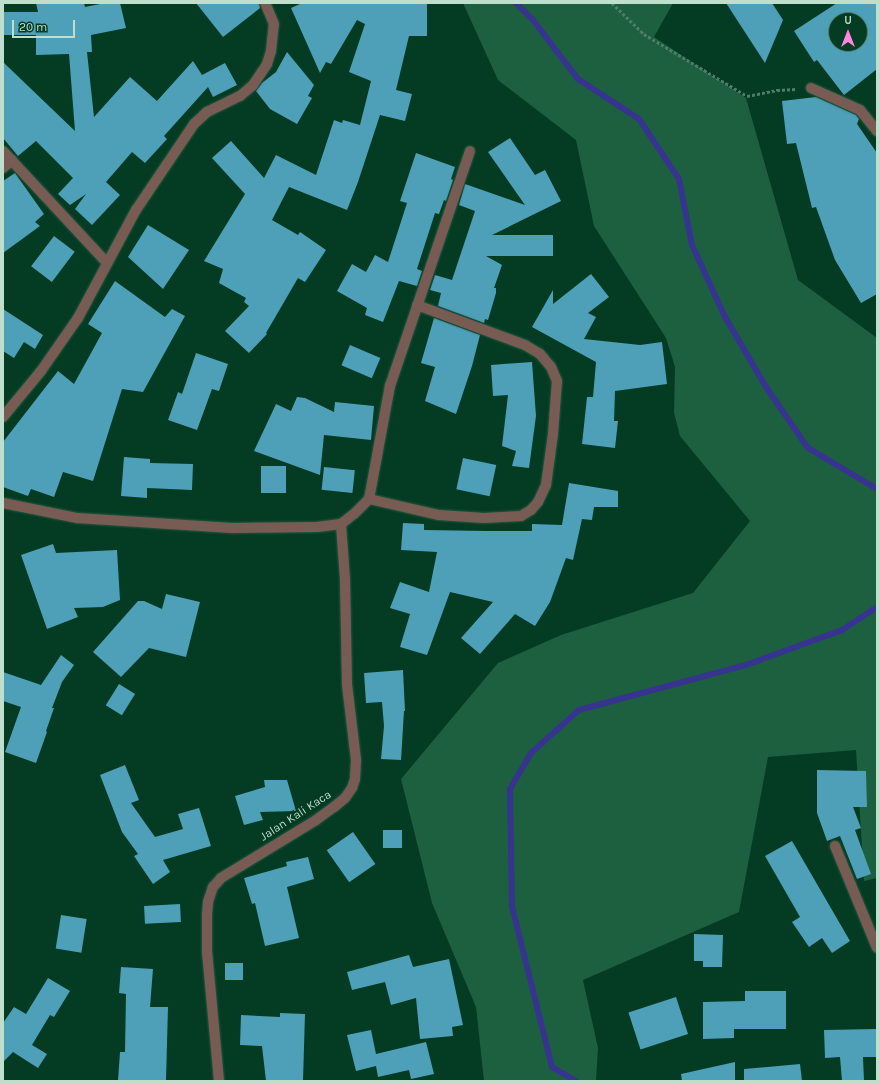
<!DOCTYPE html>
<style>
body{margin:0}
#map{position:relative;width:880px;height:1084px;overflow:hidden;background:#043b23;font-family:Karla,sans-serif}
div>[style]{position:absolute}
.green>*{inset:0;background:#1c603f}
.stream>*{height:6px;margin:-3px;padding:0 3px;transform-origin:3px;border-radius:3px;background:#37348f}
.building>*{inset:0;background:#4da0b7;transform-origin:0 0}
.path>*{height:2.5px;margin-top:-1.25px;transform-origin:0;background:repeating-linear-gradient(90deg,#4f7d67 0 3px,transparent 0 5px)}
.roads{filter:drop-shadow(0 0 1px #265941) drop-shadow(0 0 1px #265941)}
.minor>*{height:10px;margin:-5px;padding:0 5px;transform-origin:5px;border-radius:5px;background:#785c53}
.tertiary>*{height:10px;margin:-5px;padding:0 5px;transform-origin:5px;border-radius:5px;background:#785c53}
span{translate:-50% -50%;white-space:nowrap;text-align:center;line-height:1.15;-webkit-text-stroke:4px #043b23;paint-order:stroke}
.street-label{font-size:12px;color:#bfdfcc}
.frame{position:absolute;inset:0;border:4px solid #bfdfcc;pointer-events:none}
.north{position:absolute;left:828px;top:12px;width:40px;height:40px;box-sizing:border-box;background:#043b23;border:1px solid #4f7d67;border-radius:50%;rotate:0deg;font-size:11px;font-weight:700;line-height:16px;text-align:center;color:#bfdfcc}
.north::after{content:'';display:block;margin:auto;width:14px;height:18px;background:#ff85de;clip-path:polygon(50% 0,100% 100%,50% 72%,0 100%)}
.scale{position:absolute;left:12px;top:20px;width:63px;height:18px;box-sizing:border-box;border:2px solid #bfdfcc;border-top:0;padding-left:5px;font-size:12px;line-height:14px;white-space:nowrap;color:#bfdfcc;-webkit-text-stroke:3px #043b23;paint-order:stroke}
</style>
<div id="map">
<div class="green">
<div style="clip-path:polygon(463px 3px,673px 3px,654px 37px,746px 98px,798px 280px,877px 338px,877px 878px,864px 881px,856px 750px,768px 757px,739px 912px,583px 980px,598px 1048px,596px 1081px,484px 1081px,476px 1007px,432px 903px,401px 779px,498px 663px,561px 635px,693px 593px,750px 521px,680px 436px,674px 413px,675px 367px,666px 338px,594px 226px,576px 140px,498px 80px)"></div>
</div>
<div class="stream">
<div style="left:516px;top:3px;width:24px;rotate:45deg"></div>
<div style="left:533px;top:20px;width:74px;rotate:52.7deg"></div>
<div style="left:578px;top:79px;width:73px;rotate:33.3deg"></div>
<div style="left:639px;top:119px;width:72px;rotate:56.3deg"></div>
<div style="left:679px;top:179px;width:67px;rotate:78.9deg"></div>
<div style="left:692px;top:245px;width:79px;rotate:65.4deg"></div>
<div style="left:725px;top:317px;width:81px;rotate:59.6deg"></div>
<div style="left:766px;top:387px;width:74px;rotate:55.5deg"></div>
<div style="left:808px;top:448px;width:80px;rotate:30.7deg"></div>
<div style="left:576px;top:1081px;width:28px;rotate:-150deg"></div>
<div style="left:552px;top:1067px;width:166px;rotate:-104deg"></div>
<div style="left:512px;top:906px;width:117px;rotate:-91deg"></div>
<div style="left:510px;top:789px;width:42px;rotate:-59.7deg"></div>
<div style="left:531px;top:753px;width:64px;rotate:-41.9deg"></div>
<div style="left:579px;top:710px;width:173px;rotate:-15.1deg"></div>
<div style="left:746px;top:665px;width:102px;rotate:-20deg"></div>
<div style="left:842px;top:630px;width:42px;rotate:-33.3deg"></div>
</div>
<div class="building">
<div style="clip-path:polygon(36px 3px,84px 3px,85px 7px,105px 3px,120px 3px,126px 28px,91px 35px,92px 52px,87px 52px,94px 117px,130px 77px,157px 101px,193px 61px,202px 75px,225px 63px,237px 85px,213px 97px,208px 87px,164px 136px,167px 139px,145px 163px,132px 152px,106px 182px,120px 195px,92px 225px,75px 209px,86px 194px,70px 205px,58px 194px,73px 178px,36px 141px,18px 156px,3px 138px,3px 62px,75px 131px,69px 54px,36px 55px,36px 35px,3px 35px,3px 12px,38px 12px)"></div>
<div style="clip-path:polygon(196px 3px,259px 3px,260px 8px,223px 37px)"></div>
<div style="clip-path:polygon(302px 3px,427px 3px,427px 36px,409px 36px,396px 90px,412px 94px,405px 121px,380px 115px,358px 182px,347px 210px,289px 187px,272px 220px,298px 235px,300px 232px,326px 250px,305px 282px,298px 278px,266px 333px,267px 334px,249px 353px,225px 331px,249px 306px,244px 302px,246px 298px,219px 283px,223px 269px,204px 261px,245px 194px,212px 158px,231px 141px,264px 178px,276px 155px,316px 175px,334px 120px,342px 123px,343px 120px,360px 125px,371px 81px,349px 72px,365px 24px,357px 20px,331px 64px,326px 62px,320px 73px,291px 8px)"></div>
<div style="clip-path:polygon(726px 3px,772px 3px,783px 20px,765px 63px)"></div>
<div style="clip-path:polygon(evenodd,837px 3px,877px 3px,877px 69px,844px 95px,817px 60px,814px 62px,794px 31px,837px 3px,836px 20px,860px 20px,860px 44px,836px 44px,836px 20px)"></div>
<div style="clip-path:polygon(287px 52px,314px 85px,308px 96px,312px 98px,297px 124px,270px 109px,256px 91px,262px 83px,276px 72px)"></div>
<div style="clip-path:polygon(816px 97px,856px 115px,859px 119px,857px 124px,877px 153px,877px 294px,861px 303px,835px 260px,816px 207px,812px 208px,796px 143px,787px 144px,782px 101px)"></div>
<div style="clip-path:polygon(510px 138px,535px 175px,545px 170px,561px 201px,492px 235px,553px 235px,553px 256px,486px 256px,502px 265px,494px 288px,496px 288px,496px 293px,488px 320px,485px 319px,484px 323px,438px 306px,441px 293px,430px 290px,435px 275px,452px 280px,475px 211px,459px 205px,465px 184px,525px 205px,488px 152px)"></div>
<div style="clip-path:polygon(416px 153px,455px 167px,451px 179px,453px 180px,446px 201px,444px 200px,439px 214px,435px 213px,417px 269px,422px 271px,417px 286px,399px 281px,383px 322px,365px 315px,367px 308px,337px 291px,352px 264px,366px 272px,375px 255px,388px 262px,407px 203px,400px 201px)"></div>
<div style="clip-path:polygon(15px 173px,44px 214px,35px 222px,40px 226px,3px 253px,3px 181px)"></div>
<div style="clip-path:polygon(148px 225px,189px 250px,163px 289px,128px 257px)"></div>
<div style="left:54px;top:236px;width:26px;height:38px;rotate:37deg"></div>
<div style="clip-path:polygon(591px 274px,609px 297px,588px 313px,596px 317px,584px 339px,640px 345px,662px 342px,667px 384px,615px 391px,614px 421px,618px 421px,615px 448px,582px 444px,587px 397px,593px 397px,596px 362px,532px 327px,553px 290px,553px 304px)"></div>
<div style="clip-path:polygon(115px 281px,165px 317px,172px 309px,185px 316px,143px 392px,122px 389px,93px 481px,63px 472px,54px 497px,31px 489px,28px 496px,3px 487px,3px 442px,58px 371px,74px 384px,102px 333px,88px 324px)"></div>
<div style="clip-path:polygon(3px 309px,43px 335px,35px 349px,24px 342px,14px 358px,3px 351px)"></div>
<div style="clip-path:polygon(434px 318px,480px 335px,472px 366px,456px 414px,425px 401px,435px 367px,421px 363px)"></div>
<div style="left:350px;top:345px;width:33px;height:22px;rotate:23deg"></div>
<div style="clip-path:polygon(196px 353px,228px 364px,219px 391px,212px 389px,197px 430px,168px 420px,178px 392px,182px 394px)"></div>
<div style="clip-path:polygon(532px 362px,536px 416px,529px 468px,512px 466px,516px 451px,502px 446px,508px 395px,493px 396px,491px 365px)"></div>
<div style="clip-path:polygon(297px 397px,305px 398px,334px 412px,335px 402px,374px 406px,371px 440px,324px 435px,320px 475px,254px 451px,276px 404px,291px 411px)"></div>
<div style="clip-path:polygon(124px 457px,150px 459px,150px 463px,193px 464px,192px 490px,147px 488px,147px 498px,121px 496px)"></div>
<div style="left:463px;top:458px;width:34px;height:32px;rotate:12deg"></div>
<div style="left:261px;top:466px;width:25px;height:27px"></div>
<div style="left:324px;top:467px;width:31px;height:23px;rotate:6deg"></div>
<div style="clip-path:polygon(569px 483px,618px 491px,618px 507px,594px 507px,592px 520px,582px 519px,573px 560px,566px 558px,550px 602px,535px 626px,515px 614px,480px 654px,461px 638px,493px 602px,450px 592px,427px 655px,400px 647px,410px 614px,390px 608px,400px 582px,429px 592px,437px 552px,401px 550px,403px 523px,424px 524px,424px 530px,487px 531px,532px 531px,532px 524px,562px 525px)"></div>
<div style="clip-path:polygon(53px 544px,56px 553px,117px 550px,120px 600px,103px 607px,74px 608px,78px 617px,47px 629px,21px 555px)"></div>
<div style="clip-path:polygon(166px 594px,200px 602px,186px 657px,149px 648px,121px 677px,93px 652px,138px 601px,144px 601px,162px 609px)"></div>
<div style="clip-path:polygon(61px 655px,74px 665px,62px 682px,52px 708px,54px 708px,46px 731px,47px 732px,36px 763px,5px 752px,21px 707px,3px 701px,3px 672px,41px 685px)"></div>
<div style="clip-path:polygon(403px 670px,405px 711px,404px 711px,401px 760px,381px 759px,384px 726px,382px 702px,366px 703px,364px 673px)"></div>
<div style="left:119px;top:684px;width:19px;height:25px;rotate:32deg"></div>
<div style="clip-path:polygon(125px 765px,139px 800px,131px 803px,155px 837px,183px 829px,178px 814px,199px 808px,211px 846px,163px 860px,170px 872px,153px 884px,134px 856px,138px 854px,122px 832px,100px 775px)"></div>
<div style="clip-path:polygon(817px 770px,866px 771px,867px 807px,853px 807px,861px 828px,855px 830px,871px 874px,857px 879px,840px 836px,827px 841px,817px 813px)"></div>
<div style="clip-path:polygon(264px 780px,287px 780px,296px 811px,260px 812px,263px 820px,244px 825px,235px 796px,265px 787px)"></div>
<div style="left:383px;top:830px;width:19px;height:18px"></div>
<div style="left:353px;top:832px;width:39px;height:32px;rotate:55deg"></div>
<div style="clip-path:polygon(792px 841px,850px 941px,832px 953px,822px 938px,809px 947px,792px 922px,800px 917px,765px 856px)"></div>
<div style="clip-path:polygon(308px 857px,314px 879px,287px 887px,299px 938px,265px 946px,255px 903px,252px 904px,244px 878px,287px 866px,286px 862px)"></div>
<div style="left:180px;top:904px;width:18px;height:36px;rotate:87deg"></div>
<div style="left:61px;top:915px;width:26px;height:34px;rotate:9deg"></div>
<div style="clip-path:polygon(694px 934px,723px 935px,722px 967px,703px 967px,703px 961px,694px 961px)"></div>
<div style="clip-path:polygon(409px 955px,413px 967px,449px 959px,463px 1025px,452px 1027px,453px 1036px,420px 1039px,416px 998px,391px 1005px,385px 982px,352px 990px,347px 972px)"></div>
<div style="left:225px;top:963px;width:18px;height:17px"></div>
<div style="clip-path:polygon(121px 967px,153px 969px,150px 1007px,168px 1007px,166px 1081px,118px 1081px,120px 1052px,125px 1052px,126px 994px,119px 993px)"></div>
<div style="clip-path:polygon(48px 978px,70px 991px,54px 1017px,50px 1015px,32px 1045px,47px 1054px,38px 1068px,13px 1052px,3px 1062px,3px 1023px,14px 1007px,26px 1014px)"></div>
<div style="clip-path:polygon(745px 991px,786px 991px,786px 1029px,734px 1029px,734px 1038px,703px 1039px,703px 1002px,745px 1001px)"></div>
<div style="left:676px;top:997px;width:39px;height:50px;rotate:72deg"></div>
<div style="clip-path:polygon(280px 1013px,305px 1014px,303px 1081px,266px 1081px,262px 1046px,240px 1045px,241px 1015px,280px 1017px)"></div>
<div style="clip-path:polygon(877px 1029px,877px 1057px,863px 1057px,864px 1081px,842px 1081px,840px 1057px,825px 1058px,824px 1030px)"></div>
<div style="clip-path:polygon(371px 1030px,376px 1054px,426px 1042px,434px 1074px,411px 1079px,409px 1070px,378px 1077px,376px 1066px,356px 1071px,347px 1035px)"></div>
<div style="clip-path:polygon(735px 1062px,735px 1081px,682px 1081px,681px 1074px)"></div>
<div style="clip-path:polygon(800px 1064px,802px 1081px,744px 1081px,744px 1069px)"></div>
</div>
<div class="path">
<div style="left:612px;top:3px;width:45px;rotate:44.1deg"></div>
<div style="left:644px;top:34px;width:120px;rotate:31deg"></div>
<div style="left:747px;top:96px;width:31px;rotate:-11deg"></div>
<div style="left:777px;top:90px;width:19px;rotate:-3deg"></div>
</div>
<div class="roads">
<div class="minor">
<div style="left:3px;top:151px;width:153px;rotate:47.1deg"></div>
<div style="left:3px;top:168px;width:12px;rotate:-42deg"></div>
<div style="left:3px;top:417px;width:60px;rotate:-50.4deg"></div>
<div style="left:41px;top:371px;width:65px;rotate:-55.1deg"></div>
<div style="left:78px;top:318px;width:123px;rotate:-61.8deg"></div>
<div style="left:136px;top:210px;width:104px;rotate:-56deg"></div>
<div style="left:194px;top:124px;width:18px;rotate:-43deg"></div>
<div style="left:207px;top:112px;width:37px;rotate:-26deg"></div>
<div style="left:240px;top:96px;width:17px;rotate:-40deg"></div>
<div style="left:253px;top:85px;width:25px;rotate:-56deg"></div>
<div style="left:267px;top:64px;width:14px;rotate:-73deg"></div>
<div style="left:271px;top:51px;width:27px;rotate:-84deg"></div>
<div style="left:274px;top:24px;width:23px;rotate:-113deg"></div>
<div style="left:369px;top:499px;width:72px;rotate:12.9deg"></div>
<div style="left:439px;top:515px;width:45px;rotate:3.8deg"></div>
<div style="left:484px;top:518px;width:37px;rotate:-3deg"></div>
<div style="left:521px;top:516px;width:12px;rotate:-31deg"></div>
<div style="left:531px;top:510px;width:11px;rotate:-49deg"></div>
<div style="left:538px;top:502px;width:19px;rotate:-65deg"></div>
<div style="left:546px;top:485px;width:51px;rotate:-82.2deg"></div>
<div style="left:553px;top:434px;width:53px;rotate:-85.7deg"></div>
<div style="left:557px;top:381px;width:15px;rotate:-113deg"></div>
<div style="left:551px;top:367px;width:17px;rotate:-130deg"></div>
<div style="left:540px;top:354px;width:17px;rotate:-149deg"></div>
<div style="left:525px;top:345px;width:115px;rotate:-159.7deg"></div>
<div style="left:3px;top:503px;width:76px;rotate:11.5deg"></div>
<div style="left:77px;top:518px;width:155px;rotate:3.7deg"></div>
<div style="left:232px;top:528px;width:85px;rotate:-0.7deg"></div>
<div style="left:317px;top:527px;width:24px;rotate:-7deg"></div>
<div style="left:341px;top:524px;width:16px;rotate:-38deg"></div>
<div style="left:354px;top:514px;width:21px;rotate:-45deg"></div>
<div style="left:369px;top:499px;width:115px;rotate:-79.5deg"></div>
<div style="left:390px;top:386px;width:248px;rotate:-71.2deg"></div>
<div style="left:835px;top:846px;width:110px;rotate:67.6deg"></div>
<div style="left:219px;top:1081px;width:130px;rotate:-95.3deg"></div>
<div style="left:207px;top:952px;width:38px;rotate:-90deg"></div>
<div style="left:207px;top:914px;width:12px;rotate:-85deg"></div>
<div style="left:208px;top:902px;width:16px;rotate:-72deg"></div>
<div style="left:213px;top:887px;width:12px;rotate:-48deg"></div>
<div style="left:221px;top:878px;width:111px;rotate:-31.4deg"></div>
<div style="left:316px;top:820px;width:22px;rotate:-36deg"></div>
<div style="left:334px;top:807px;width:14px;rotate:-39deg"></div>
<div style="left:345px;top:798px;width:12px;rotate:-55deg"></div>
<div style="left:352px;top:788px;width:9px;rotate:-72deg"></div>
<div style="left:355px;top:779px;width:19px;rotate:-87deg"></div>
<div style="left:356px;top:760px;width:77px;rotate:-96.8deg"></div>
<div style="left:347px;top:684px;width:105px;rotate:-91.1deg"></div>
<div style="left:345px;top:579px;width:55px;rotate:-94.2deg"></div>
</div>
<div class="tertiary">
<div style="left:811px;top:88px;width:54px;rotate:24.2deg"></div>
<div style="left:860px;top:110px;width:27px;rotate:51deg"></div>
</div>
</div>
<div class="street-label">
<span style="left:296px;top:816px;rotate:-33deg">Jalan Kali Kaca</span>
</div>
<div class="frame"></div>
<div class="north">U</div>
<div class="scale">20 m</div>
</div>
